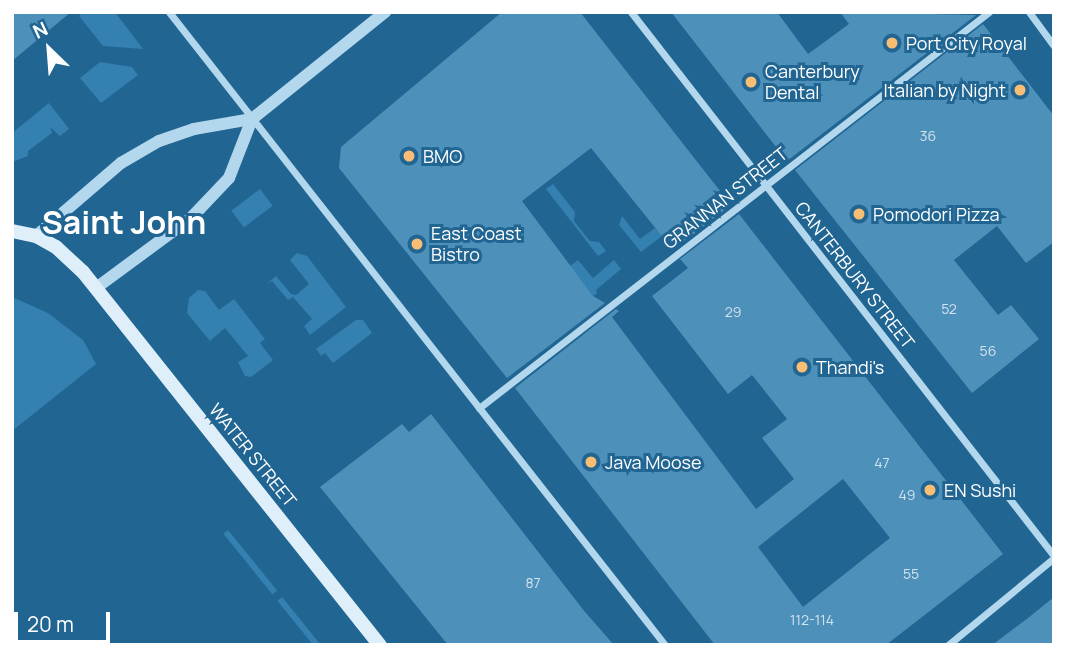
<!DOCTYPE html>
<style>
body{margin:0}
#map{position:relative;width:1066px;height:657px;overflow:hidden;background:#216592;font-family:Manrope,sans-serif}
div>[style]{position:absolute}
.green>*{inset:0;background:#3480b0;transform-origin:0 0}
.building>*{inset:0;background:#4d90ba}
.minor>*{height:7px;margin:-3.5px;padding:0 3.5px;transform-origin:3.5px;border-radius:3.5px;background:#b3d7ed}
.tertiary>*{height:12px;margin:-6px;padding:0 6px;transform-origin:6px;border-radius:6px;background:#b3d7ed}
.secondary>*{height:14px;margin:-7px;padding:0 7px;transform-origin:7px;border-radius:7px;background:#dfeffa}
.dots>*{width:19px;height:19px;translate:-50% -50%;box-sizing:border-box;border:4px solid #216592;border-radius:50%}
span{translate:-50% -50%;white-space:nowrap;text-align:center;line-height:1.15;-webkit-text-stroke:6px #216592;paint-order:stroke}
.number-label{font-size:14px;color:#d2e3ee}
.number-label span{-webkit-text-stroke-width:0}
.poi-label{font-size:18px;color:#fff}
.left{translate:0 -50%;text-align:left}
.right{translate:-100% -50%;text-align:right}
.street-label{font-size:18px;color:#fff}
.town-label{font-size:32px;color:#fff;font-weight:700}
.frame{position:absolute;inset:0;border:14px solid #fff;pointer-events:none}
.north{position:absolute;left:14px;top:14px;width:70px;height:70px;-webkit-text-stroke:5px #216592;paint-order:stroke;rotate:335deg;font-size:19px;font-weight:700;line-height:28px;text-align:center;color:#fff}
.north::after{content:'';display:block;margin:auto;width:24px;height:32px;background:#fff;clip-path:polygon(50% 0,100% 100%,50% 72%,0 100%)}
.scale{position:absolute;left:14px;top:612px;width:96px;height:32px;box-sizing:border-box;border:4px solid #fff;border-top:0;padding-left:9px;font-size:21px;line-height:24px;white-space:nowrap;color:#fff;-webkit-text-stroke:5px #216592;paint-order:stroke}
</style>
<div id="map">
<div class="green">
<div style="clip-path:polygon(83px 12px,115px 12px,143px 49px,103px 46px,79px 16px)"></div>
<div style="clip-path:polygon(100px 62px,132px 67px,138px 75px,101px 103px,80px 78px)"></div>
<div style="clip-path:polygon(49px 103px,69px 129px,60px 136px,50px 127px,52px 133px,28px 151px,28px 156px,12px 162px,12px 133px)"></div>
<div style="clip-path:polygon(553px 184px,575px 212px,574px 221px,590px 241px,599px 242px,606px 251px,598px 256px,546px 189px)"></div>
<div style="left:260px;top:189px;width:21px;height:36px;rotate:53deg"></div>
<div style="clip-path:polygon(622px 216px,640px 239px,655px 228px,662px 236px,641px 252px,619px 225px)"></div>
<div style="clip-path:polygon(297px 253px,307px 256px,346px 307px,310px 335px,304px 326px,312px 319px,293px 297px,288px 300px,272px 281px,266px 284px,276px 276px,291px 294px,296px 295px,309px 284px,290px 260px)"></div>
<div style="clip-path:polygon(578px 260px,593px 278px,614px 260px,621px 269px,596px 290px,597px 293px,593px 296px,570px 266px)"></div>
<div style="clip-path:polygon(198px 290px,205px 291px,219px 310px,234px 299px,265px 339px,260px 343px,273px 360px,251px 377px,245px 376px,238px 362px,248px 356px,225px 328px,210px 341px,187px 313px,189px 298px)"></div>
<div style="clip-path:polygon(12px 297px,48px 313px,83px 340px,96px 364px,12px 431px)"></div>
<div style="clip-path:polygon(356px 320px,363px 320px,372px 333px,333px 363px,325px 353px,321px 356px,316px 349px)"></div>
<div style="left:228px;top:530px;width:78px;height:6px;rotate:51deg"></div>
<div style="left:282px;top:597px;width:62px;height:6px;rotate:51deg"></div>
</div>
<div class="building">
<div style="clip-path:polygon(12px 12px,71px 12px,12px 61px)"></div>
<div style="clip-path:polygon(502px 12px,580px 12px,731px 205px,673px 250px,591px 148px,522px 201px,593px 296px,605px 303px,507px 378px,339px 168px,341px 147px)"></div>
<div style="clip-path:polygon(671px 12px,777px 12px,808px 54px,849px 24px,840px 12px,976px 15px,787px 161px)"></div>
<div style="clip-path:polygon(983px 24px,1054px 116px,1054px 242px,1026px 263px,997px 226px,954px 260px,998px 315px,1011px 305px,1039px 339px,972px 393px,795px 170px)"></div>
<div style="clip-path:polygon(evenodd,739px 214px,1003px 554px,886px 645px,715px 645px,515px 388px,616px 309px,619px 311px,612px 317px,756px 509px,794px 479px,762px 438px,787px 419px,752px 375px,728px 394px,652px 296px,688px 268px,680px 259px,739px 214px,843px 479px,890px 538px,803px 607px,758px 547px,843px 479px)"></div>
<div style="clip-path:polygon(431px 414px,585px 612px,614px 645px,448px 645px,320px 487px,402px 424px,409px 432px)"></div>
<div style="clip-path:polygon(1054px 597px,1054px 645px,992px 645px,1028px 618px)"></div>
</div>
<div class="minor">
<div style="left:169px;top:12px;width:804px;rotate:51.92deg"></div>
<div style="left:631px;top:12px;width:689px;rotate:52.13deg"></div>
<div style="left:1029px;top:12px;width:42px;rotate:53.7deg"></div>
<div style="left:479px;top:408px;width:646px;rotate:-37.83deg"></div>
<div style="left:948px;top:645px;width:137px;rotate:-39.4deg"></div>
</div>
<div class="tertiary">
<div style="left:36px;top:236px;width:112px;rotate:-40.7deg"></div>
<div style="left:121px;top:163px;width:44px;rotate:-30.1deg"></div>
<div style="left:159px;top:141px;width:37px;rotate:-19deg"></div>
<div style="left:194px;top:129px;width:59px;rotate:-9.8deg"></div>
<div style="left:252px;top:119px;width:171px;rotate:-38.8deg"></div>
<div style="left:96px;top:288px;width:118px;rotate:-36.4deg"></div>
<div style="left:191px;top:218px;width:55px;rotate:-46.5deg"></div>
<div style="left:229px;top:178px;width:63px;rotate:-68.7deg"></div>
</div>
<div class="secondary">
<div style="left:12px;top:231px;width:25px;rotate:12deg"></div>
<div style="left:36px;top:236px;width:23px;rotate:29deg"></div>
<div style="left:56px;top:247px;width:37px;rotate:43deg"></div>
<div style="left:83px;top:272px;width:477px;rotate:51.5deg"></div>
</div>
<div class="dots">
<div style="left:892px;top:43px;background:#fabd74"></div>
<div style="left:751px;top:82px;background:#fabd74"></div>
<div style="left:1020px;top:90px;background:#fabd74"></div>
<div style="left:409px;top:156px;background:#fabd74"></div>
<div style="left:859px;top:214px;background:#fabd74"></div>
<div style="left:417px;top:244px;background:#fabd74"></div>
<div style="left:802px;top:367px;background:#fabd74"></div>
<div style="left:591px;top:462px;background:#fabd74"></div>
<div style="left:930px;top:490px;background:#fabd74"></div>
</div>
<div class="number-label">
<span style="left:928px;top:136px">36</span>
<span style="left:949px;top:309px">52</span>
<span style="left:733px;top:312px">29</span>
<span style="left:988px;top:351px">56</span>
<span style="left:882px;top:463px">47</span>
<span style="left:907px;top:495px">49</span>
<span style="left:911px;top:574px">55</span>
<span style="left:533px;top:583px">87</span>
<span style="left:812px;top:620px">112-114</span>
</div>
<div class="poi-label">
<span class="left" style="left:906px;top:43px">Port City Royal</span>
<span class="left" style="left:765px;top:82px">Canterbury<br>Dental</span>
<span class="right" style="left:1006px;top:90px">Italian by Night</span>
<span class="left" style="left:423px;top:156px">BMO</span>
<span class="left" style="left:873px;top:214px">Pomodori Pizza</span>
<span class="left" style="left:431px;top:244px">East Coast<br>Bistro</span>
<span class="left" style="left:816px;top:367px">Thandi's</span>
<span class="left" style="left:605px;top:462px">Java Moose</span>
<span class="left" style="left:944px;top:490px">EN Sushi</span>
</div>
<div class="street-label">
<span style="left:725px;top:198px;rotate:-38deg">GRANNAN STREET</span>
<span style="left:855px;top:275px;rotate:52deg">CANTERBURY STREET</span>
<span style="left:253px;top:455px;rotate:51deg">WATER STREET</span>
</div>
<div class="town-label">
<span style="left:124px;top:222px">Saint John</span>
</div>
<div class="frame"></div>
<div class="north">N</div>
<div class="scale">20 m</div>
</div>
